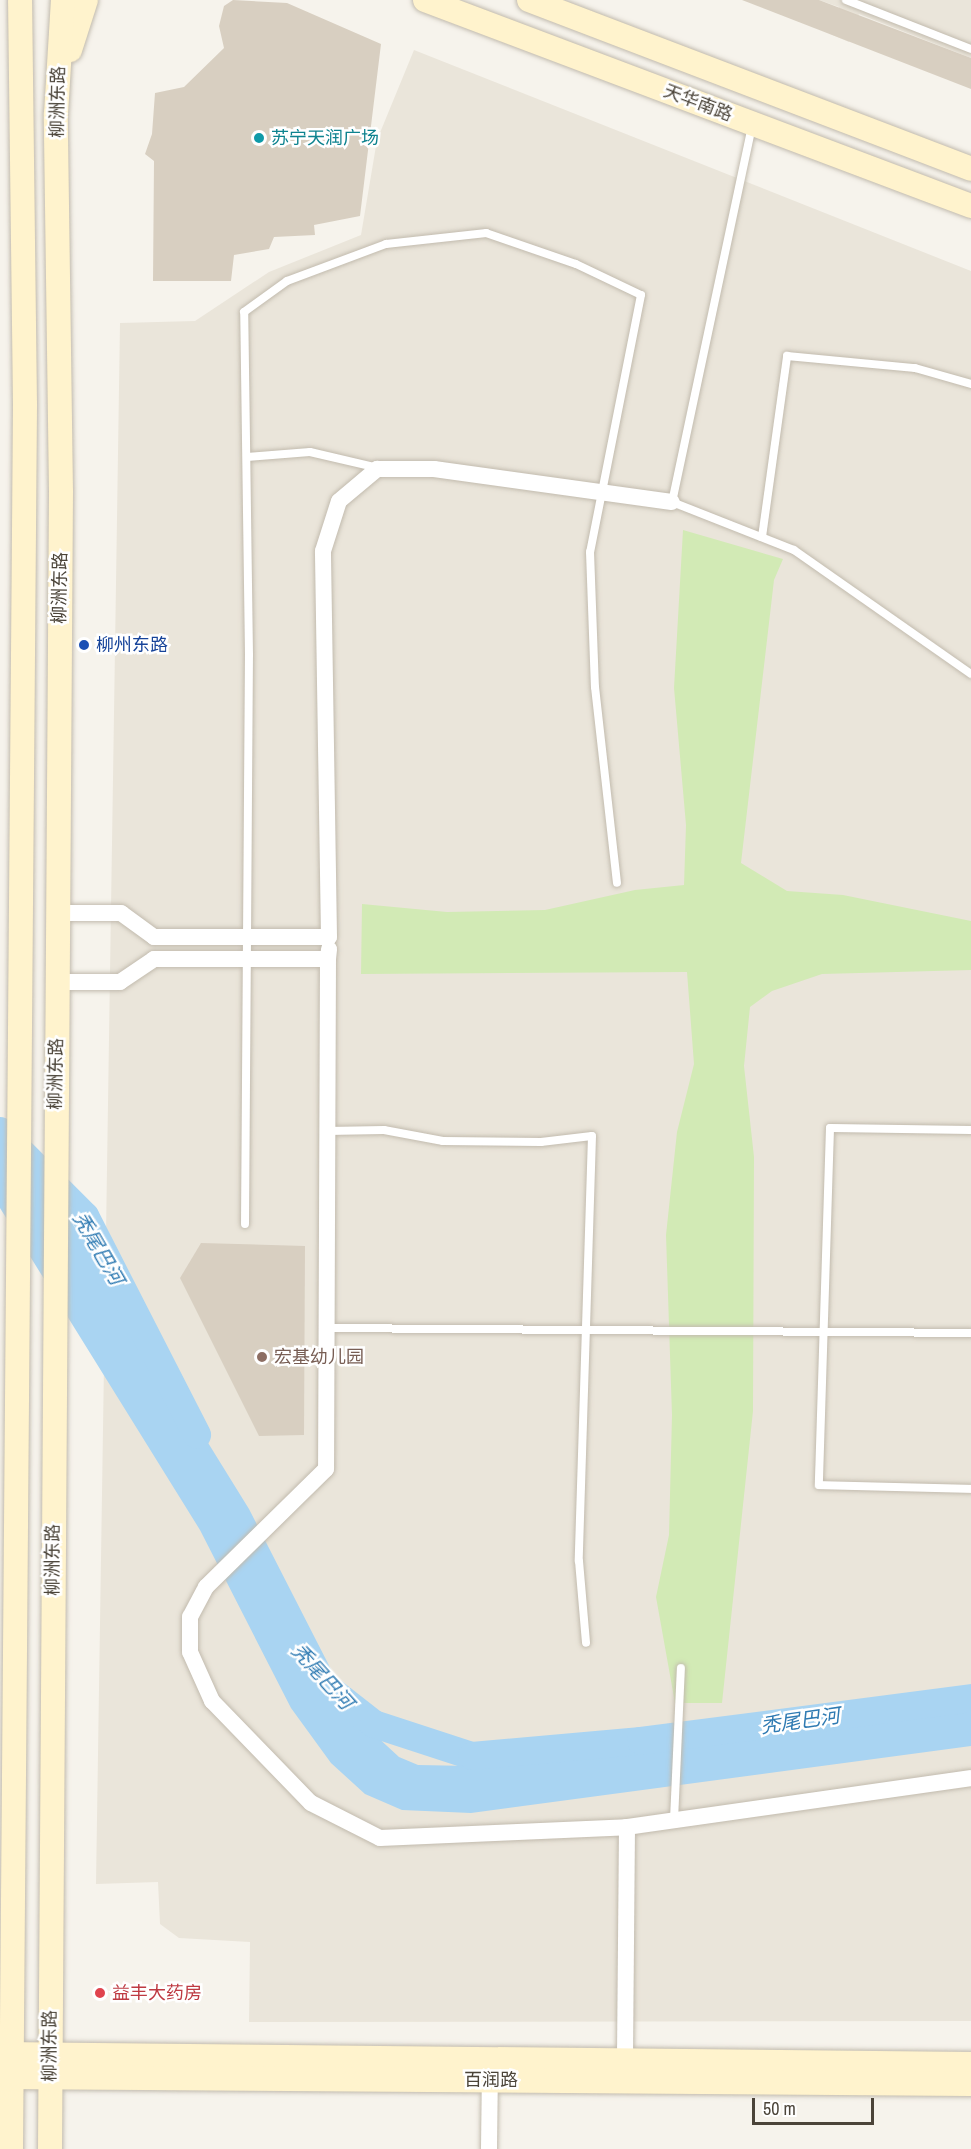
<!DOCTYPE html>
<meta charset="utf-8">
<style>
body{margin:0}
#map{position:relative;width:971px;height:2149px;overflow:hidden;background:#f6f3ec;font-family:"Archivo Narrow","Noto Sans SC",sans-serif}
div>[style]{position:absolute}
.residential>*{inset:0;background:#eae5da}
.green>*{inset:0;background:#d2eab5}
.water>*{inset:0;background:#a9d4f2}
.river>*{height:28px;margin:-14px;padding:0 14px;transform-origin:14px;border-radius:14px;background:#a9d4f2}
.building>*{inset:0;background:#d8cfc1}
.roads{filter:drop-shadow(0 0 2px #c2bbae) drop-shadow(0 0 2px #c2bbae)}
.lane>*{height:8px;margin:-4px;padding:0 4px;transform-origin:4px;border-radius:4px;background:#fff}
.street>*{height:16px;margin:-8px;padding:0 8px;transform-origin:8px;border-radius:8px;background:#fff}
.secondary>*{height:24px;margin:-12px;padding:0 12px;transform-origin:12px;border-radius:12px;background:#fff3cd}
.dots>*{width:16px;height:16px;translate:-50% -50%;box-sizing:border-box;border:3px solid #fff;border-radius:50%}
span{translate:-50% -50%;white-space:nowrap;text-align:center;line-height:1.15;-webkit-text-stroke:5px #fff;paint-order:stroke}
.street-label{font-size:18px;color:#4b4439}
.culture-label{font-size:18px;color:#0d838f}
.left{translate:0 -50%;text-align:left}
.transit-label{font-size:18px;color:#164399}
.education-label{font-size:18px;color:#785e54}
.health-label{font-size:18px;color:#be3a42}
.water-label{font-size:20px;color:#2e7ab2;font-style:italic}
.scale{position:absolute;left:752px;top:2098px;width:122px;height:27px;box-sizing:border-box;border:3px solid #4b4439;border-top:0;padding-left:8px;font-size:18px;line-height:21px;white-space:nowrap;color:#4b4439;-webkit-text-stroke:4px #fff;paint-order:stroke}
</style>
<div id="map">
<div class="residential">
<div style="clip-path:polygon(819px 0,971px 0,971px 58px,859px 14px,849px 42px,830px 34px,839px 7px)"></div>
<div style="clip-path:polygon(414px 50px,971px 271px,971px 2021px,249px 2022px,250px 1942px,179px 1938px,160px 1924px,158px 1882px,96px 1884px,120px 323px,195px 321px,269px 272px,361px 235px,377px 140px)"></div>
</div>
<div class="green">
<div style="clip-path:polygon(683px 530px,783px 559px,774px 580px,741px 863px,787px 891px,843px 895px,971px 921px,971px 970px,822px 974px,772px 991px,750px 1007px,744px 1066px,754px 1157px,753px 1411px,722px 1703px,675px 1703px,656px 1597px,669px 1535px,672px 1415px,666px 1235px,677px 1132px,694px 1064px,687px 972px,361px 974px,362px 904px,447px 912px,545px 910px,635px 890px,684px 885px,686px 825px,674px 688px)"></div>
</div>
<div class="water">
<div style="clip-path:polygon(0 1133px,51px 1189px,249px 1509px,339px 1685px,374px 1734px,399px 1757px,418px 1765px,470px 1766px,971px 1699px,971px 1746px,471px 1813px,402px 1810px,365px 1794px,331px 1763px,291px 1708px,200px 1530px,0 1208px)"></div>
</div>
<div class="river">
<div style="left:0;top:1131px;width:120px;rotate:45deg"></div>
<div style="left:85px;top:1216px;width:246px;rotate:62.9deg"></div>
<div style="left:333px;top:1692px;width:52px;rotate:38deg"></div>
<div style="left:374px;top:1724px;width:103px;rotate:18.1deg"></div>
<div style="left:472px;top:1756px;width:170px;rotate:-5.1deg"></div>
<div style="left:641px;top:1741px;width:333px;rotate:-7.4deg"></div>
</div>
<div class="building">
<div style="clip-path:polygon(233px 0,287px 3px,381px 44px,360px 216px,314px 225px,315px 235px,274px 237px,269px 249px,234px 255px,231px 281px,153px 281px,154px 161px,145px 154px,152px 134px,155px 93px,184px 87px,224px 48px,219px 26px,224px 6px)"></div>
<div style="clip-path:polygon(742px 0,819px 0,971px 58px,971px 89px)"></div>
<div style="clip-path:polygon(201px 1243px,305px 1246px,304px 1435px,259px 1436px,180px 1278px)"></div>
</div>
<div class="roads">
<div class="lane">
<div style="left:846px;top:0;width:134px;rotate:21.4deg"></div>
<div style="left:752px;top:126px;width:384px;rotate:102deg"></div>
<div style="left:672px;top:502px;width:131px;rotate:21.5deg"></div>
<div style="left:794px;top:550px;width:216px;rotate:35deg"></div>
<div style="left:247px;top:457px;width:63px;rotate:-4.5deg"></div>
<div style="left:310px;top:452px;width:71px;rotate:13.1deg"></div>
<div style="left:762px;top:537px;width:183px;rotate:-82.1deg"></div>
<div style="left:787px;top:356px;width:129px;rotate:5.4deg"></div>
<div style="left:915px;top:368px;width:58px;rotate:15.9deg"></div>
<div style="left:971px;top:1130px;width:141px;rotate:-179.2deg"></div>
<div style="left:830px;top:1128px;width:357px;rotate:91.8deg"></div>
<div style="left:819px;top:1485px;width:152px;rotate:1.5deg"></div>
<div style="left:327px;top:1131px;width:57px;rotate:-1deg"></div>
<div style="left:384px;top:1130px;width:60px;rotate:10.6deg"></div>
<div style="left:443px;top:1141px;width:98px;rotate:0.6deg"></div>
<div style="left:541px;top:1142px;width:51px;rotate:-6.7deg"></div>
<div style="left:592px;top:1136px;width:425px;rotate:91.8deg"></div>
<div style="left:579px;top:1561px;width:82px;rotate:85.1deg"></div>
<div style="left:245px;top:1224px;width:569px;rotate:-89.6deg"></div>
<div style="left:249px;top:655px;width:343px;rotate:-90.8deg"></div>
<div style="left:244px;top:312px;width:53px;rotate:-35.8deg"></div>
<div style="left:287px;top:281px;width:106px;rotate:-20.5deg"></div>
<div style="left:386px;top:244px;width:101px;rotate:-6.3deg"></div>
<div style="left:486px;top:233px;width:95px;rotate:19deg"></div>
<div style="left:576px;top:264px;width:72px;rotate:25.5deg"></div>
<div style="left:641px;top:295px;width:262px;rotate:101.2deg"></div>
<div style="left:590px;top:552px;width:135px;rotate:87.9deg"></div>
<div style="left:595px;top:687px;width:197px;rotate:83.6deg"></div>
<div style="left:327px;top:1328px;width:644px;rotate:0.44deg"></div>
<div style="left:674px;top:1820px;width:152px;rotate:-87.4deg"></div>
</div>
<div class="street">
<div style="left:57px;top:913px;width:64px"></div>
<div style="left:121px;top:913px;width:41px;rotate:36deg"></div>
<div style="left:154px;top:937px;width:175px"></div>
<div style="left:329px;top:937px;width:386px;rotate:-90.9deg"></div>
<div style="left:323px;top:551px;width:52px;rotate:-72.3deg"></div>
<div style="left:339px;top:501px;width:50px;rotate:-40.1deg"></div>
<div style="left:377px;top:469px;width:57px"></div>
<div style="left:434px;top:469px;width:240px;rotate:7.9deg"></div>
<div style="left:328px;top:959px;width:510px;rotate:90.22deg"></div>
<div style="left:326px;top:1469px;width:168px;rotate:135.5deg"></div>
<div style="left:206px;top:1587px;width:34px;rotate:118deg"></div>
<div style="left:190px;top:1617px;width:35px;rotate:90deg"></div>
<div style="left:190px;top:1652px;width:54px;rotate:65.8deg"></div>
<div style="left:212px;top:1701px;width:142px;rotate:45.9deg"></div>
<div style="left:311px;top:1803px;width:77px;rotate:26.9deg"></div>
<div style="left:380px;top:1838px;width:247px;rotate:-2.5deg"></div>
<div style="left:627px;top:1827px;width:232px;rotate:90.5deg"></div>
<div style="left:57px;top:982px;width:63px"></div>
<div style="left:120px;top:982px;width:41px;rotate:-34.1deg"></div>
<div style="left:154px;top:959px;width:174px"></div>
<div style="left:328px;top:959px;width:10px;rotate:-84deg"></div>
<div style="left:627px;top:1827px;width:347px;rotate:-8.1deg"></div>
<div style="left:489px;top:2149px;width:77px;rotate:-89.3deg"></div>
</div>
<div class="secondary">
<div style="left:425px;top:0;width:584px;rotate:20.67deg"></div>
<div style="left:529px;top:0;width:473px;rotate:20.9deg"></div>
<div style="left:70px;top:50px;width:52px;rotate:-72.3deg"></div>
<div style="left:0;top:2054px;width:971px;rotate:0.59deg"></div>
<div style="left:0;top:2077px;width:971px;rotate:0.41deg"></div>
<div style="left:11px;top:2149px;width:1744px;rotate:-89.54deg"></div>
<div style="left:25px;top:405px;width:405px;rotate:-90.7deg"></div>
<div style="left:50px;top:2149px;width:1657px;rotate:-89.62deg"></div>
<div style="left:61px;top:492px;width:378px;rotate:-90.8deg"></div>
<div style="left:56px;top:114px;width:114px;rotate:-86.5deg"></div>
</div>
</div>
<div class="dots">
<div style="left:259px;top:138px;background:#0f9aa8"></div>
<div style="left:84px;top:645px;background:#1a4fb4"></div>
<div style="left:262px;top:1357px;background:#8d6e63"></div>
<div style="left:100px;top:1993px;background:#e0444e"></div>
</div>
<div class="street-label">
<span style="left:58px;top:102px;rotate:-89deg">柳洲东路</span>
<span style="left:698px;top:103px;rotate:21deg">天华南路</span>
<span style="left:60px;top:588px;rotate:-89deg">柳洲东路</span>
<span style="left:56px;top:1074px;rotate:-89deg">柳洲东路</span>
<span style="left:53px;top:1560px;rotate:-90deg">柳洲东路</span>
<span style="left:50px;top:2046px;rotate:-90deg">柳洲东路</span>
<span style="left:491px;top:2080px">百润路</span>
</div>
<div class="culture-label">
<span class="left" style="left:271px;top:138px">苏宁天润广场</span>
</div>
<div class="transit-label">
<span class="left" style="left:96px;top:645px">柳州东路</span>
</div>
<div class="education-label">
<span class="left" style="left:274px;top:1357px">宏基幼儿园</span>
</div>
<div class="health-label">
<span class="left" style="left:112px;top:1993px">益丰大药房</span>
</div>
<div class="water-label">
<span style="left:99px;top:1248px;rotate:60deg">秃尾巴河</span>
<span style="left:323px;top:1676px;rotate:48deg">秃尾巴河</span>
<span style="left:800px;top:1720px;rotate:-8deg">秃尾巴河</span>
</div>
<div class="scale">50 m</div>
</div>
